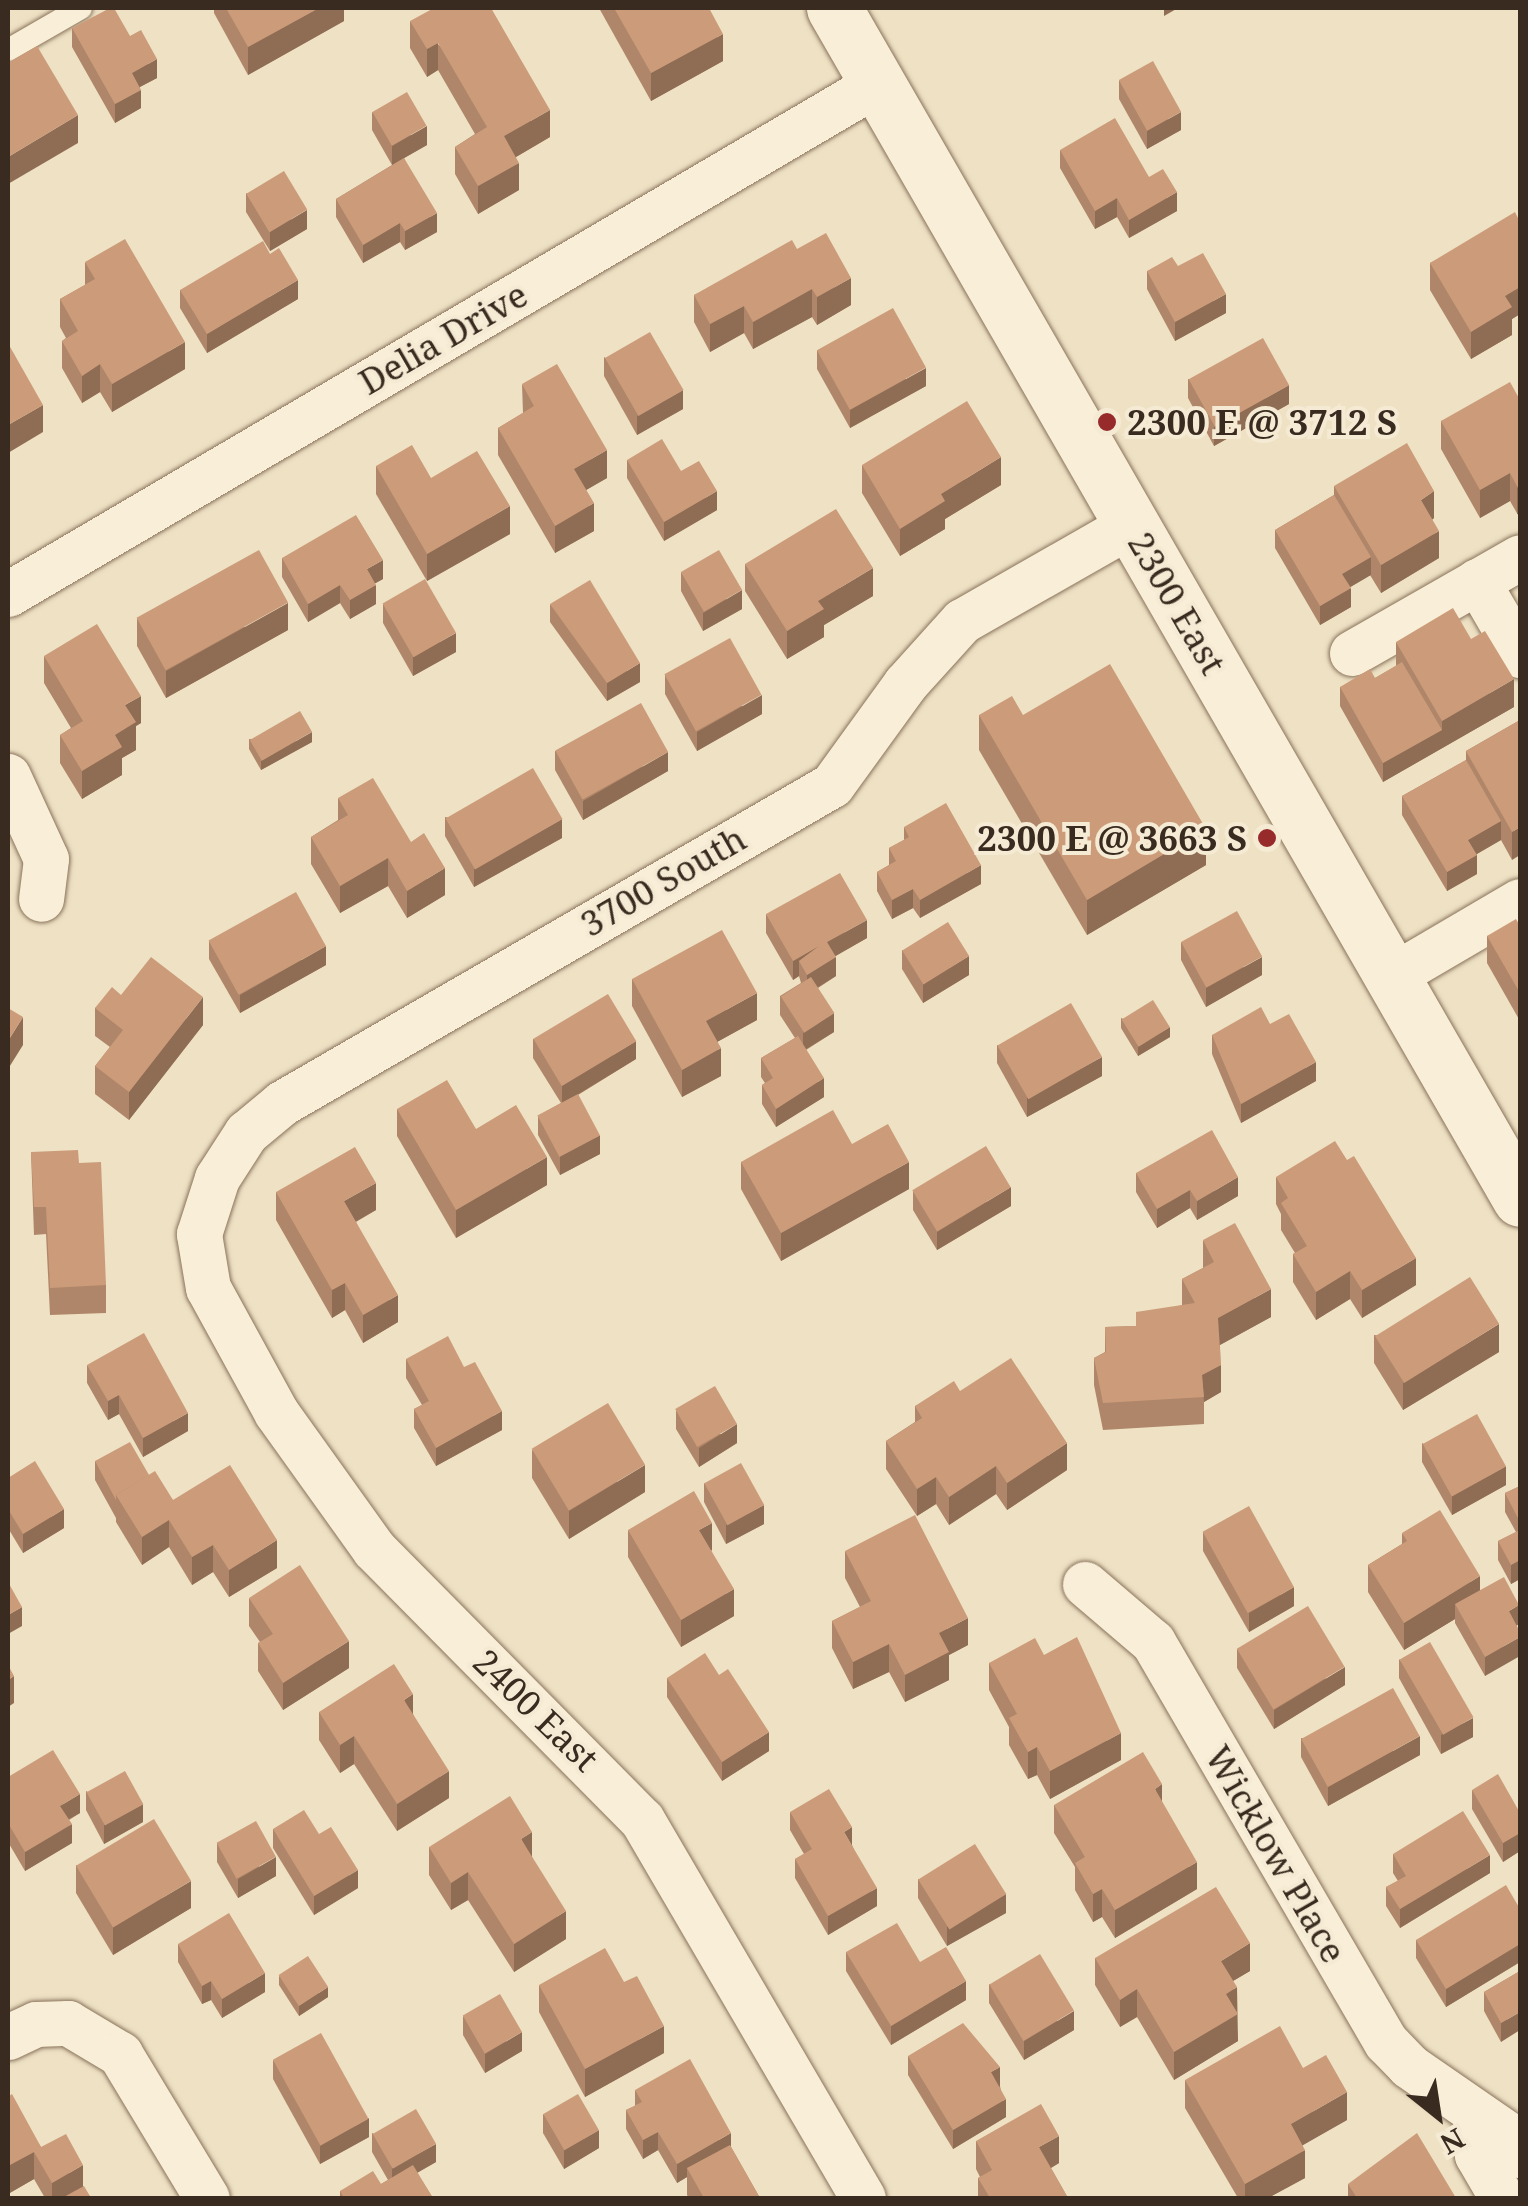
<!DOCTYPE html>
<style>
body{margin:0}
#map{position:relative;width:1528px;height:2206px;overflow:hidden;background:#eee1c4;font-family:"Noto Serif",serif}
div>[style]{position:absolute}
.roads{filter:drop-shadow(0 0 2px #89735b) drop-shadow(0 0 2px #89735b)}
.lane>*{height:22px;margin:-11px;padding:0 11px;transform-origin:11px;border-radius:11px;background:#f9efd8}
.street>*{height:45px;margin:-22.5px;padding:0 22.5px;transform-origin:22.5px;border-radius:22.5px;background:#f9efd8}
.secondary>*{height:55px;margin:-27.5px;padding:0 27.5px;transform-origin:27.5px;border-radius:27.5px;background:#f9efd8}
.wall>*{inset:0;background:#af8669}
.shaded-wall>*{inset:0;background:#8f6d55;transform-origin:0 0}
.building>*{inset:0;background:#cc9c7a;transform-origin:0 0}
.dots>*{width:28px;height:28px;translate:-50% -50%;box-sizing:border-box;border:5px solid #f5ebd4;border-radius:50%}
span{translate:-50% -50%;white-space:nowrap;text-align:center;line-height:1.15;-webkit-text-stroke:8px #f5ebd4;paint-order:stroke}
.street-label{font-size:35px;color:#392b1f}
.poi-label{font-size:35px;color:#392b1f;font-weight:700}
.left{translate:0 -50%;text-align:left}
.right{translate:-100% -50%;text-align:right}
.frame{position:absolute;inset:0;border:10px solid #392b1f;pointer-events:none}
.north{position:absolute;left:1388px;top:2066px;width:100px;height:100px;-webkit-text-stroke:8px #f5ebd4;paint-order:stroke;rotate:150deg;font-size:28px;font-weight:700;line-height:40px;text-align:center;color:#392b1f}
.north::after{content:'';display:block;margin:auto;width:35px;height:45px;background:#392b1f;clip-path:polygon(50% 0,100% 100%,50% 72%,0 100%)}
</style>
<div id="map">
<div class="roads">
<div class="lane">
<div style="left:8px;top:50px;width:84px;rotate:-29.9deg"></div>
</div>
<div class="street">
<div style="left:1477px;top:581px;width:86px;rotate:59.8deg"></div>
<div style="left:8px;top:594px;width:1009px;rotate:-30.43deg"></div>
<div style="left:1352px;top:653px;width:193px;rotate:-29.7deg"></div>
<div style="left:8px;top:776px;width:91px;rotate:65.4deg"></div>
<div style="left:46px;top:859px;width:40px;rotate:97.1deg"></div>
<div style="left:1392px;top:976px;width:148px;rotate:-30.4deg"></div>
<div style="left:1085px;top:1584px;width:89px;rotate:40.5deg"></div>
<div style="left:1153px;top:1642px;width:463px;rotate:59.8deg"></div>
<div style="left:1386px;top:2042px;width:33px;rotate:46deg"></div>
<div style="left:1409px;top:2066px;width:121px;rotate:34.6deg"></div>
<div style="left:1509px;top:2135px;width:23px;rotate:61deg"></div>
<div style="left:8px;top:2037px;width:31px;rotate:-25deg"></div>
<div style="left:36px;top:2024px;width:32px;rotate:-2deg"></div>
<div style="left:68px;top:2023px;width:61px;rotate:30.8deg"></div>
<div style="left:120px;top:2054px;width:168px;rotate:58.9deg"></div>
<div style="left:1475px;top:2114px;width:41px;rotate:87.2deg"></div>
<div style="left:1477px;top:2155px;width:50px;rotate:59.8deg"></div>
<div style="left:863px;top:2198px;width:438px;rotate:-120.3deg"></div>
<div style="left:642px;top:1820px;width:381px;rotate:-134.7deg"></div>
<div style="left:374px;top:1549px;width:168px;rotate:-125.6deg"></div>
<div style="left:276px;top:1412px;width:141px;rotate:-118.7deg"></div>
<div style="left:208px;top:1288px;width:55px;rotate:-99.5deg"></div>
<div style="left:199px;top:1234px;width:59px;rotate:-72.2deg"></div>
<div style="left:217px;top:1178px;width:54px;rotate:-57.2deg"></div>
<div style="left:246px;top:1133px;width:47px;rotate:-39.8deg"></div>
<div style="left:282px;top:1103px;width:635px;rotate:-30.04deg"></div>
<div style="left:832px;top:785px;width:125px;rotate:-54.1deg"></div>
<div style="left:905px;top:684px;width:85px;rotate:-47.9deg"></div>
<div style="left:962px;top:621px;width:196px;rotate:-29.7deg"></div>
</div>
<div class="secondary">
<div style="left:834px;top:8px;width:1374px;rotate:60.06deg"></div>
</div>
</div>
<div class="wall">
<div style="clip-path:polygon(214px 8px,344px 8px,344px 21px,248px 75px,214px 13px)"></div>
<div style="clip-path:polygon(599px 8px,709px 8px,723px 61px,651px 101px)"></div>
<div style="clip-path:polygon(410px 21px,550px 137px,516px 157px,519px 190px,478px 214px,455px 174px,455px 147px,475px 134px,438px 70px,427px 77px,410px 48px)"></div>
<div style="clip-path:polygon(72px 28px,130px 36px,157px 78px,140px 87px,141px 108px,115px 123px,72px 47px)"></div>
<div style="clip-path:polygon(1119px 80px,1181px 130px,1147px 149px,1119px 99px)"></div>
<div style="clip-path:polygon(372px 112px,427px 145px,404px 158px,437px 232px,405px 250px,400px 242px,363px 263px,336px 217px,336px 199px,392px 165px,372px 130px)"></div>
<div style="clip-path:polygon(1060px 150px,1149px 177px,1177px 211px,1129px 238px,1117px 217px,1095px 229px,1060px 168px)"></div>
<div style="clip-path:polygon(246px 193px,307px 229px,270px 251px,246px 212px)"></div>
<div style="clip-path:polygon(1520px 222px,1520px 314px,1512px 319px,1512px 335px,1471px 359px,1430px 290px,1430px 263px)"></div>
<div style="clip-path:polygon(797px 249px,851px 305px,817px 325px,812px 317px,753px 349px,744px 333px,710px 352px,694px 322px,694px 295px)"></div>
<div style="clip-path:polygon(85px 262px,185px 369px,112px 412px,100px 392px,82px 403px,62px 368px,62px 341px,66px 338px,60px 327px,60px 299px,85px 285px)"></div>
<div style="clip-path:polygon(1178px 266px,1226px 313px,1175px 341px,1147px 289px,1147px 271px)"></div>
<div style="clip-path:polygon(180px 290px,298px 299px,207px 353px,180px 308px)"></div>
<div style="clip-path:polygon(817px 350px,926px 386px,850px 428px,817px 369px)"></div>
<div style="clip-path:polygon(604px 357px,683px 409px,637px 435px,604px 376px)"></div>
<div style="clip-path:polygon(1188px 379px,1289px 404px,1214px 446px,1188px 398px)"></div>
<div style="clip-path:polygon(522px 384px,607px 478px,586px 490px,594px 531px,555px 553px,498px 455px,498px 428px,523px 413px)"></div>
<div style="clip-path:polygon(1520px 400px,1520px 514px,1518px 515px,1510px 501px,1480px 518px,1441px 449px,1441px 421px)"></div>
<div style="clip-path:polygon(627px 460px,681px 471px,717px 510px,664px 541px,627px 478px)"></div>
<div style="clip-path:polygon(862px 465px,1001px 485px,945px 519px,945px 529px,900px 556px,862px 493px)"></div>
<div style="clip-path:polygon(376px 466px,431px 478px,510px 534px,427px 581px,376px 494px)"></div>
<div style="clip-path:polygon(1334px 486px,1434px 518px,1432px 520px,1439px 558px,1381px 593px,1370px 575px,1350px 587px,1351px 607px,1320px 625px,1275px 548px,1275px 530px,1334px 495px)"></div>
<div style="clip-path:polygon(282px 558px,383px 579px,375px 583px,376px 604px,350px 619px,340px 603px,308px 622px,282px 577px)"></div>
<div style="clip-path:polygon(745px 564px,873px 596px,824px 625px,824px 637px,787px 659px,745px 591px)"></div>
<div style="clip-path:polygon(681px 572px,742px 609px,703px 631px,681px 591px)"></div>
<div style="clip-path:polygon(383px 604px,456px 652px,413px 676px,383px 623px)"></div>
<div style="clip-path:polygon(550px 604px,640px 682px,607px 701px,550px 622px)"></div>
<div style="clip-path:polygon(137px 619px,288px 630px,166px 698px,137px 646px)"></div>
<div style="clip-path:polygon(1396px 642px,1514px 707px,1383px 782px,1340px 706px,1340px 687px,1375px 678px,1396px 666px)"></div>
<div style="clip-path:polygon(44px 656px,141px 723px,136px 726px,136px 750px,122px 758px,122px 775px,82px 799px,60px 763px,60px 735px,71px 728px,44px 683px)"></div>
<div style="clip-path:polygon(665px 675px,762px 714px,697px 751px,665px 694px)"></div>
<div style="clip-path:polygon(979px 715px,1023px 715px,1206px 865px,1087px 935px,979px 750px)"></div>
<div style="clip-path:polygon(1520px 720px,1512px 860px,1501px 840px,1477px 854px,1477px 874px,1447px 891px,1402px 815px,1402px 796px,1466px 760px,1466px 751px)"></div>
<div style="clip-path:polygon(249px 739px,312px 742px,261px 770px,249px 749px)"></div>
<div style="clip-path:polygon(555px 751px,668px 771px,583px 820px,555px 770px)"></div>
<div style="clip-path:polygon(338px 798px,445px 895px,407px 918px,388px 886px,340px 913px,311px 864px,311px 837px,338px 820px)"></div>
<div style="clip-path:polygon(445px 817px,562px 838px,474px 887px,445px 836px)"></div>
<div style="clip-path:polygon(904px 827px,981px 884px,920px 918px,913px 908px,892px 919px,877px 891px,877px 872px,889px 865px,889px 848px,904px 840px)"></div>
<div style="clip-path:polygon(766px 914px,867px 938px,835px 956px,836px 976px,818px 988px,834px 1032px,806px 1050px,824px 1097px,776px 1127px,762px 1104px,762px 1085px,765px 1083px,761px 1077px,761px 1058px,795px 1038px,780px 1015px,780px 996px,801px 983px,799px 976px,793px 980px,766px 933px)"></div>
<div style="clip-path:polygon(1520px 926px,1520px 1021px,1487px 963px,1487px 936px)"></div>
<div style="clip-path:polygon(209px 941px,326px 965px,240px 1013px,209px 959px)"></div>
<div style="clip-path:polygon(1181px 942px,1262px 975px,1206px 1007px,1181px 960px)"></div>
<div style="clip-path:polygon(902px 950px,969px 975px,923px 1003px,902px 969px)"></div>
<div style="clip-path:polygon(632px 979px,757px 1020px,717px 1042px,721px 1076px,682px 1097px,632px 1006px)"></div>
<div style="clip-path:polygon(121px 995px,203px 1025px,129px 1120px,95px 1094px,95px 1066px,110px 1047px,95px 1036px,95px 1008px)"></div>
<div style="clip-path:polygon(1121px 1018px,1170px 1037px,1138px 1056px,1121px 1028px)"></div>
<div style="clip-path:polygon(1270px 1024px,1316px 1081px,1241px 1123px,1212px 1054px,1212px 1035px)"></div>
<div style="clip-path:polygon(533px 1039px,636px 1059px,578px 1095px,600px 1154px,560px 1175px,538px 1135px,538px 1116px,561px 1103px,533px 1058px)"></div>
<div style="clip-path:polygon(997px 1045px,1102px 1076px,1027px 1117px,997px 1063px)"></div>
<div style="clip-path:polygon(397px 1109px,476px 1129px,547px 1185px,456px 1238px,397px 1136px)"></div>
<div style="clip-path:polygon(852px 1144px,909px 1189px,781px 1261px,741px 1189px,741px 1162px)"></div>
<div style="clip-path:polygon(31px 1152px,79px 1163px,106px 1285px,106px 1313px,50px 1315px,46px 1234px,34px 1235px)"></div>
<div style="clip-path:polygon(1136px 1173px,1238px 1196px,1197px 1220px,1190px 1208px,1157px 1228px,1136px 1192px)"></div>
<div style="clip-path:polygon(1276px 1177px,1416px 1285px,1362px 1318px,1350px 1299px,1316px 1320px,1293px 1282px,1293px 1254px,1295px 1253px,1281px 1230px,1281px 1214px,1276px 1204px)"></div>
<div style="clip-path:polygon(913px 1191px,1011px 1206px,937px 1250px,913px 1210px)"></div>
<div style="clip-path:polygon(276px 1192px,376px 1210px,356px 1222px,398px 1322px,363px 1343px,345px 1310px,332px 1318px,276px 1220px)"></div>
<div style="clip-path:polygon(1203px 1240px,1271px 1317px,1220px 1345px,1221px 1392px,1204px 1402px,1204px 1424px,1103px 1430px,1094px 1385px,1094px 1358px,1105px 1352px,1105px 1327px,1136px 1326px,1182px 1305px,1182px 1279px,1203px 1268px)"></div>
<div style="clip-path:polygon(1374px 1335px,1499px 1352px,1403px 1410px,1374px 1363px)"></div>
<div style="clip-path:polygon(406px 1359px,464px 1367px,502px 1430px,436px 1466px,414px 1428px,414px 1409px,422px 1405px,406px 1378px)"></div>
<div style="clip-path:polygon(87px 1365px,188px 1431px,143px 1457px,119px 1414px,108px 1420px,87px 1383px)"></div>
<div style="clip-path:polygon(960px 1391px,1067px 1470px,1007px 1510px,996px 1494px,949px 1525px,936px 1504px,917px 1516px,886px 1469px,886px 1441px,915px 1422px,915px 1406px)"></div>
<div style="clip-path:polygon(676px 1410px,737px 1443px,699px 1467px,676px 1429px)"></div>
<div style="clip-path:polygon(1422px 1443px,1506px 1485px,1452px 1515px,1422px 1462px)"></div>
<div style="clip-path:polygon(532px 1450px,645px 1492px,569px 1539px,532px 1478px)"></div>
<div style="clip-path:polygon(95px 1461px,149px 1475px,173px 1500px,277px 1568px,229px 1597px,213px 1572px,192px 1585px,169px 1547px,142px 1565px,116px 1522px,116px 1518px,95px 1480px)"></div>
<div style="clip-path:polygon(8px 1478px,64px 1528px,23px 1553px,8px 1528px)"></div>
<div style="clip-path:polygon(704px 1483px,764px 1524px,726px 1544px,704px 1502px)"></div>
<div style="clip-path:polygon(1520px 1486px,1520px 1579px,1511px 1584px,1498px 1560px,1498px 1541px,1516px 1532px,1505px 1512px,1505px 1493px)"></div>
<div style="clip-path:polygon(628px 1530px,712px 1550px,711px 1551px,734px 1616px,681px 1647px,628px 1557px)"></div>
<div style="clip-path:polygon(1203px 1532px,1294px 1606px,1249px 1632px,1203px 1551px)"></div>
<div style="clip-path:polygon(1402px 1533px,1480px 1590px,1519px 1624px,1517px 1625px,1485px 1676px,1455px 1623px,1455px 1619px,1404px 1650px,1368px 1592px,1368px 1565px,1402px 1544px)"></div>
<div style="clip-path:polygon(845px 1551px,968px 1645px,949px 1655px,949px 1680px,905px 1702px,889px 1672px,853px 1689px,832px 1648px,832px 1621px,860px 1607px,845px 1578px)"></div>
<div style="clip-path:polygon(249px 1598px,349px 1668px,283px 1710px,258px 1671px,258px 1643px,260px 1642px,249px 1626px)"></div>
<div style="clip-path:polygon(1237px 1649px,1345px 1685px,1274px 1729px,1237px 1668px)"></div>
<div style="clip-path:polygon(1044px 1655px,1121px 1760px,1050px 1799px,1037px 1775px,1028px 1779px,1009px 1745px,1009px 1727px,989px 1690px,989px 1663px)"></div>
<div style="clip-path:polygon(1399px 1659px,1473px 1737px,1441px 1754px,1399px 1678px)"></div>
<div style="clip-path:polygon(667px 1678px,769px 1751px,722px 1781px,667px 1697px)"></div>
<div style="clip-path:polygon(319px 1712px,413px 1714px,449px 1798px,397px 1831px,354px 1764px,340px 1773px,319px 1740px)"></div>
<div style="clip-path:polygon(1301px 1738px,1420px 1755px,1328px 1806px,1301px 1757px)"></div>
<div style="clip-path:polygon(8px 1777px,80px 1813px,69px 1820px,72px 1843px,25px 1871px,8px 1842px)"></div>
<div style="clip-path:polygon(1472px 1790px,1520px 1813px,1520px 1851px,1503px 1862px,1472px 1809px)"></div>
<div style="clip-path:polygon(86px 1791px,143px 1822px,104px 1844px,86px 1810px)"></div>
<div style="clip-path:polygon(1162px 1802px,1197px 1889px,1115px 1938px,1102px 1917px,1093px 1922px,1075px 1890px,1075px 1867px,1054px 1833px,1054px 1805px)"></div>
<div style="clip-path:polygon(790px 1812px,852px 1845px,877px 1906px,828px 1935px,795px 1878px,795px 1859px,804px 1854px,790px 1830px)"></div>
<div style="clip-path:polygon(273px 1829px,319px 1834px,358px 1888px,314px 1915px,273px 1848px)"></div>
<div style="clip-path:polygon(217px 1843px,276px 1876px,238px 1898px,217px 1862px)"></div>
<div style="clip-path:polygon(429px 1847px,532px 1857px,566px 1939px,514px 1972px,468px 1900px,451px 1910px,429px 1875px)"></div>
<div style="clip-path:polygon(1393px 1854px,1490px 1873px,1400px 1928px,1386px 1906px,1386px 1887px,1398px 1881px,1393px 1873px)"></div>
<div style="clip-path:polygon(76px 1865px,191px 1908px,113px 1955px,76px 1893px)"></div>
<div style="clip-path:polygon(918px 1879px,1006px 1913px,947px 1946px,918px 1898px)"></div>
<div style="clip-path:polygon(1520px 1909px,1520px 1962px,1446px 2007px,1416px 1958px,1416px 1940px)"></div>
<div style="clip-path:polygon(178px 1944px,265px 1992px,222px 2018px,211px 2000px,202px 2004px,178px 1962px)"></div>
<div style="clip-path:polygon(846px 1952px,920px 1962px,966px 2000px,891px 2045px,846px 1971px)"></div>
<div style="clip-path:polygon(1095px 1958px,1250px 1971px,1233px 1981px,1238px 2041px,1174px 2080px,1137px 2017px,1120px 2027px,1095px 1985px)"></div>
<div style="clip-path:polygon(1520px 1971px,1501px 2042px,1484px 2011px,1484px 1992px)"></div>
<div style="clip-path:polygon(279px 1976px,328px 1997px,299px 2016px,279px 1985px)"></div>
<div style="clip-path:polygon(989px 1984px,1074px 2030px,1024px 2060px,989px 2003px)"></div>
<div style="clip-path:polygon(539px 1985px,664px 2053px,585px 2097px,539px 2012px)"></div>
<div style="clip-path:polygon(463px 2016px,522px 2051px,485px 2073px,463px 2035px)"></div>
<div style="clip-path:polygon(908px 2056px,1000px 2086px,1006px 2117px,953px 2149px,908px 2075px)"></div>
<div style="clip-path:polygon(273px 2060px,369px 2137px,320px 2164px,273px 2079px)"></div>
<div style="clip-path:polygon(1185px 2080px,1347px 2120px,1302px 2145px,1305px 2178px,1268px 2198px,1238px 2198px,1185px 2108px)"></div>
<div style="clip-path:polygon(635px 2090px,731px 2147px,760px 2198px,689px 2198px,687px 2195px,687px 2177px,677px 2183px,658px 2150px,643px 2159px,626px 2129px,626px 2110px,635px 2106px)"></div>
<div style="clip-path:polygon(8px 2097px,41px 2147px,83px 2186px,91px 2198px,45px 2198px,34px 2179px,8px 2194px)"></div>
<div style="clip-path:polygon(543px 2114px,599px 2148px,564px 2169px,543px 2133px)"></div>
<div style="clip-path:polygon(372px 2133px,436px 2162px,417px 2173px,433px 2198px,340px 2198px,340px 2191px,381px 2184px,388px 2180px,372px 2152px)"></div>
<div style="clip-path:polygon(976px 2141px,1059px 2163px,1051px 2168px,1068px 2198px,978px 2198px,978px 2178px,980px 2177px,976px 2169px)"></div>
<div style="clip-path:polygon(1348px 2184px,1456px 2198px,1348px 2198px)"></div>
</div>
<div class="shaded-wall">
<div style="clip-path:polygon(319px 8px,344px 8px,344px 21px,248px 75px,248px 47px)"></div>
<div style="clip-path:polygon(1164px 8px,1178px 8px,1164px 16px)"></div>
<div style="clip-path:polygon(723px 34px,723px 61px,651px 101px,651px 73px)"></div>
<div style="clip-path:polygon(438px 43px,438px 70px,427px 77px,427px 49px)"></div>
<div style="clip-path:polygon(157px 59px,157px 78px,132px 91px,132px 73px)"></div>
<div style="clip-path:polygon(141px 90px,141px 108px,115px 123px,115px 104px)"></div>
<div style="clip-path:polygon(550px 110px,550px 137px,504px 164px,504px 136px)"></div>
<div style="clip-path:polygon(1181px 112px,1181px 130px,1147px 149px,1147px 131px)"></div>
<div style="clip-path:polygon(78px 115px,78px 143px,8px 184px,8px 157px)"></div>
<div style="clip-path:polygon(427px 126px,427px 145px,392px 165px,392px 146px)"></div>
<div style="clip-path:polygon(519px 163px,519px 190px,478px 214px,478px 186px)"></div>
<div style="clip-path:polygon(1177px 192px,1177px 211px,1129px 238px,1129px 220px)"></div>
<div style="clip-path:polygon(1117px 198px,1117px 217px,1095px 229px,1095px 211px)"></div>
<div style="clip-path:polygon(307px 210px,307px 229px,270px 251px,270px 232px)"></div>
<div style="clip-path:polygon(437px 213px,437px 232px,405px 250px,405px 231px)"></div>
<div style="clip-path:polygon(400px 223px,400px 242px,363px 263px,363px 245px)"></div>
<div style="clip-path:polygon(851px 278px,851px 305px,817px 325px,817px 297px)"></div>
<div style="clip-path:polygon(298px 280px,298px 299px,207px 353px,207px 334px)"></div>
<div style="clip-path:polygon(1520px 287px,1520px 314px,1512px 319px,1512px 335px,1471px 359px,1471px 332px,1505px 296px)"></div>
<div style="clip-path:polygon(812px 289px,812px 317px,753px 349px,753px 322px)"></div>
<div style="clip-path:polygon(1226px 294px,1226px 313px,1175px 341px,1175px 322px)"></div>
<div style="clip-path:polygon(744px 306px,744px 333px,710px 352px,710px 324px)"></div>
<div style="clip-path:polygon(185px 342px,185px 369px,112px 412px,112px 384px)"></div>
<div style="clip-path:polygon(100px 364px,100px 392px,82px 403px,82px 376px)"></div>
<div style="clip-path:polygon(926px 368px,926px 386px,850px 428px,850px 410px)"></div>
<div style="clip-path:polygon(1289px 385px,1289px 404px,1214px 446px,1214px 427px)"></div>
<div style="clip-path:polygon(683px 390px,683px 409px,637px 435px,637px 416px)"></div>
<div style="clip-path:polygon(43px 405px,43px 432px,8px 453px,8px 425px)"></div>
<div style="clip-path:polygon(607px 450px,607px 478px,574px 497px,574px 469px)"></div>
<div style="clip-path:polygon(1001px 457px,1001px 485px,945px 519px,945px 529px,900px 556px,900px 529px,941px 494px)"></div>
<div style="clip-path:polygon(1510px 473px,1510px 501px,1480px 518px,1480px 490px)"></div>
<div style="left:1520px;top:486px;width:28px;height:3px;rotate:90deg"></div>
<div style="clip-path:polygon(717px 491px,717px 510px,664px 541px,664px 522px)"></div>
<div style="clip-path:polygon(1434px 491px,1434px 518px,1421px 527px,1421px 500px)"></div>
<div style="clip-path:polygon(594px 503px,594px 531px,555px 553px,555px 526px)"></div>
<div style="clip-path:polygon(510px 506px,510px 534px,427px 581px,427px 554px)"></div>
<div style="clip-path:polygon(1439px 531px,1439px 558px,1381px 593px,1381px 565px)"></div>
<div style="clip-path:polygon(1371px 557px,1371px 575px,1342px 592px,1342px 574px)"></div>
<div style="clip-path:polygon(383px 560px,383px 579px,367px 588px,367px 569px)"></div>
<div style="clip-path:polygon(873px 568px,873px 596px,824px 625px,824px 637px,787px 659px,787px 631px,818px 601px)"></div>
<div style="clip-path:polygon(340px 585px,340px 603px,308px 622px,308px 604px)"></div>
<div style="clip-path:polygon(376px 585px,376px 604px,350px 619px,350px 600px)"></div>
<div style="clip-path:polygon(1351px 588px,1351px 607px,1320px 625px,1320px 606px)"></div>
<div style="clip-path:polygon(742px 590px,742px 609px,703px 631px,703px 613px)"></div>
<div style="clip-path:polygon(288px 603px,288px 630px,166px 698px,166px 671px)"></div>
<div style="clip-path:polygon(456px 633px,456px 652px,413px 676px,413px 657px)"></div>
<div style="clip-path:polygon(640px 663px,640px 682px,607px 701px,607px 683px)"></div>
<div style="clip-path:polygon(1514px 679px,1514px 707px,1383px 782px,1383px 763px,1442px 730px,1442px 721px)"></div>
<div style="clip-path:polygon(762px 695px,762px 714px,697px 751px,697px 732px)"></div>
<div style="clip-path:polygon(141px 696px,141px 723px,136px 726px,136px 750px,122px 758px,122px 775px,82px 799px,82px 771px,115px 735px,125px 705px)"></div>
<div style="clip-path:polygon(312px 732px,312px 742px,261px 770px,261px 761px)"></div>
<div style="clip-path:polygon(668px 752px,668px 771px,583px 820px,583px 801px)"></div>
<div style="clip-path:polygon(562px 819px,562px 838px,474px 887px,474px 869px)"></div>
<div style="clip-path:polygon(1501px 821px,1501px 840px,1468px 859px,1468px 840px)"></div>
<div style="clip-path:polygon(1520px 827px,1520px 855px,1512px 860px,1512px 832px)"></div>
<div style="clip-path:polygon(1206px 829px,1206px 865px,1087px 935px,1087px 900px)"></div>
<div style="clip-path:polygon(1477px 855px,1477px 874px,1447px 891px,1447px 872px)"></div>
<div style="clip-path:polygon(388px 858px,388px 886px,340px 913px,340px 886px)"></div>
<div style="clip-path:polygon(981px 865px,981px 884px,920px 918px,920px 900px)"></div>
<div style="clip-path:polygon(445px 868px,445px 895px,407px 918px,407px 891px)"></div>
<div style="clip-path:polygon(913px 889px,913px 908px,892px 919px,892px 900px)"></div>
<div style="clip-path:polygon(867px 920px,867px 938px,827px 961px,827px 942px)"></div>
<div style="clip-path:polygon(326px 946px,326px 965px,240px 1013px,240px 995px)"></div>
<div style="clip-path:polygon(819px 946px,799px 961px,799px 976px,793px 980px,793px 961px)"></div>
<div style="clip-path:polygon(969px 956px,969px 975px,923px 1003px,923px 984px)"></div>
<div style="clip-path:polygon(836px 957px,836px 976px,807px 994px,807px 975px)"></div>
<div style="clip-path:polygon(1262px 957px,1262px 975px,1206px 1007px,1206px 988px)"></div>
<div style="clip-path:polygon(757px 993px,757px 1020px,706px 1048px,706px 1021px)"></div>
<div style="clip-path:polygon(203px 997px,203px 1025px,129px 1120px,129px 1092px)"></div>
<div style="clip-path:polygon(834px 1013px,834px 1032px,803px 1051px,803px 1033px)"></div>
<div style="clip-path:polygon(23px 1017px,23px 1045px,8px 1069px,8px 1041px)"></div>
<div style="clip-path:polygon(1170px 1027px,1170px 1037px,1138px 1056px,1138px 1046px)"></div>
<div style="clip-path:polygon(636px 1041px,636px 1059px,562px 1104px,562px 1086px)"></div>
<div style="clip-path:polygon(721px 1048px,721px 1076px,682px 1097px,682px 1070px)"></div>
<div style="clip-path:polygon(1102px 1057px,1102px 1076px,1027px 1117px,1027px 1098px)"></div>
<div style="clip-path:polygon(1316px 1062px,1316px 1081px,1241px 1123px,1241px 1104px)"></div>
<div style="clip-path:polygon(824px 1078px,824px 1097px,776px 1127px,776px 1109px)"></div>
<div style="clip-path:polygon(600px 1135px,600px 1154px,560px 1175px,560px 1156px)"></div>
<div style="clip-path:polygon(547px 1157px,547px 1185px,456px 1238px,456px 1210px)"></div>
<div style="clip-path:polygon(909px 1162px,909px 1189px,781px 1261px,781px 1233px)"></div>
<div style="clip-path:polygon(1238px 1177px,1238px 1196px,1197px 1220px,1197px 1201px)"></div>
<div style="clip-path:polygon(376px 1183px,376px 1210px,344px 1228px,344px 1201px)"></div>
<div style="clip-path:polygon(1011px 1187px,1011px 1206px,937px 1250px,937px 1232px)"></div>
<div style="clip-path:polygon(1190px 1190px,1190px 1208px,1157px 1228px,1157px 1209px)"></div>
<div style="clip-path:polygon(1416px 1258px,1416px 1285px,1362px 1318px,1362px 1290px)"></div>
<div style="clip-path:polygon(1350px 1271px,1350px 1299px,1316px 1320px,1316px 1292px)"></div>
<div style="clip-path:polygon(345px 1283px,345px 1310px,332px 1318px,332px 1290px)"></div>
<div style="clip-path:polygon(1271px 1289px,1271px 1317px,1218px 1346px,1218px 1318px)"></div>
<div style="clip-path:polygon(398px 1295px,398px 1322px,363px 1343px,363px 1315px)"></div>
<div style="clip-path:polygon(1499px 1324px,1499px 1352px,1403px 1410px,1403px 1383px)"></div>
<div style="clip-path:polygon(1221px 1365px,1221px 1392px,1204px 1402px,1202px 1375px)"></div>
<div style="clip-path:polygon(119px 1395px,119px 1414px,108px 1420px,108px 1401px)"></div>
<div style="clip-path:polygon(502px 1411px,502px 1430px,436px 1466px,436px 1448px)"></div>
<div style="clip-path:polygon(188px 1413px,188px 1431px,143px 1457px,143px 1438px)"></div>
<div style="clip-path:polygon(737px 1424px,737px 1443px,699px 1467px,699px 1448px)"></div>
<div style="clip-path:polygon(1067px 1443px,1067px 1470px,1007px 1510px,1007px 1483px)"></div>
<div style="clip-path:polygon(645px 1465px,645px 1492px,569px 1539px,569px 1511px)"></div>
<div style="clip-path:polygon(996px 1466px,996px 1494px,949px 1525px,949px 1497px)"></div>
<div style="clip-path:polygon(1506px 1466px,1506px 1485px,1452px 1515px,1452px 1496px)"></div>
<div style="clip-path:polygon(936px 1477px,936px 1504px,917px 1516px,917px 1489px)"></div>
<div style="clip-path:polygon(764px 1505px,764px 1524px,726px 1544px,726px 1525px)"></div>
<div style="clip-path:polygon(64px 1509px,64px 1528px,23px 1553px,23px 1534px)"></div>
<div style="clip-path:polygon(169px 1520px,169px 1547px,142px 1565px,142px 1537px)"></div>
<div style="clip-path:polygon(712px 1523px,712px 1550px,699px 1558px,699px 1530px)"></div>
<div style="clip-path:polygon(277px 1540px,277px 1568px,229px 1597px,229px 1570px)"></div>
<div style="clip-path:polygon(213px 1545px,213px 1572px,192px 1585px,192px 1557px)"></div>
<div style="clip-path:polygon(1520px 1560px,1520px 1579px,1511px 1584px,1511px 1565px)"></div>
<div style="clip-path:polygon(1480px 1576px,1480px 1603px,1455px 1604px,1455px 1619px,1404px 1650px,1404px 1623px)"></div>
<div style="clip-path:polygon(1294px 1587px,1294px 1606px,1249px 1632px,1249px 1613px)"></div>
<div style="clip-path:polygon(734px 1589px,734px 1616px,681px 1647px,681px 1620px)"></div>
<div style="clip-path:polygon(1519px 1605px,1519px 1624px,1509px 1630px,1509px 1611px)"></div>
<div style="clip-path:polygon(22px 1607px,22px 1626px,8px 1634px,8px 1615px)"></div>
<div style="clip-path:polygon(968px 1618px,968px 1645px,949px 1655px,949px 1680px,905px 1702px,905px 1675px,939px 1633px)"></div>
<div style="clip-path:polygon(1520px 1637px,1520px 1656px,1485px 1676px,1485px 1657px)"></div>
<div style="clip-path:polygon(349px 1641px,349px 1668px,283px 1710px,283px 1683px)"></div>
<div style="clip-path:polygon(889px 1644px,889px 1672px,853px 1689px,853px 1662px)"></div>
<div style="clip-path:polygon(1345px 1667px,1345px 1685px,1274px 1729px,1274px 1710px)"></div>
<div style="clip-path:polygon(14px 1676px,14px 1703px,8px 1707px,8px 1680px)"></div>
<div style="clip-path:polygon(413px 1694px,413px 1722px,404px 1700px)"></div>
<div style="clip-path:polygon(1473px 1718px,1473px 1737px,1441px 1754px,1441px 1735px)"></div>
<div style="clip-path:polygon(769px 1732px,769px 1751px,722px 1781px,722px 1762px)"></div>
<div style="clip-path:polygon(1121px 1733px,1121px 1760px,1050px 1799px,1050px 1771px)"></div>
<div style="clip-path:polygon(354px 1736px,354px 1764px,340px 1773px,340px 1745px)"></div>
<div style="clip-path:polygon(1420px 1736px,1420px 1755px,1328px 1806px,1328px 1787px)"></div>
<div style="clip-path:polygon(1037px 1747px,1037px 1775px,1028px 1779px,1028px 1752px)"></div>
<div style="clip-path:polygon(449px 1771px,449px 1798px,397px 1831px,397px 1804px)"></div>
<div style="clip-path:polygon(1162px 1784px,1162px 1812px,1155px 1789px)"></div>
<div style="clip-path:polygon(80px 1794px,80px 1813px,60px 1824px,60px 1806px)"></div>
<div style="clip-path:polygon(143px 1804px,143px 1822px,104px 1844px,104px 1825px)"></div>
<div style="clip-path:polygon(72px 1824px,72px 1843px,25px 1871px,25px 1852px)"></div>
<div style="clip-path:polygon(852px 1827px,852px 1846px,844px 1832px)"></div>
<div style="clip-path:polygon(532px 1832px,532px 1859px,521px 1839px)"></div>
<div style="clip-path:polygon(1520px 1833px,1520px 1851px,1503px 1862px,1503px 1843px)"></div>
<div style="clip-path:polygon(1490px 1855px,1490px 1873px,1400px 1928px,1400px 1909px)"></div>
<div style="clip-path:polygon(276px 1857px,276px 1876px,238px 1898px,238px 1879px)"></div>
<div style="clip-path:polygon(1197px 1862px,1197px 1889px,1115px 1938px,1115px 1910px)"></div>
<div style="clip-path:polygon(358px 1870px,358px 1888px,314px 1915px,314px 1896px)"></div>
<div style="clip-path:polygon(468px 1872px,468px 1900px,451px 1910px,451px 1883px)"></div>
<div style="clip-path:polygon(191px 1881px,191px 1908px,113px 1955px,113px 1927px)"></div>
<div style="clip-path:polygon(877px 1888px,877px 1906px,828px 1935px,828px 1916px)"></div>
<div style="clip-path:polygon(1102px 1889px,1102px 1917px,1093px 1922px,1093px 1894px)"></div>
<div style="clip-path:polygon(1006px 1894px,1006px 1913px,947px 1946px,947px 1927px)"></div>
<div style="clip-path:polygon(566px 1911px,566px 1939px,514px 1972px,514px 1944px)"></div>
<div style="clip-path:polygon(1250px 1943px,1250px 1971px,1221px 1988px,1221px 1961px)"></div>
<div style="clip-path:polygon(1520px 1944px,1520px 1962px,1446px 2007px,1446px 1989px)"></div>
<div style="clip-path:polygon(265px 1973px,265px 1992px,222px 2018px,222px 1999px)"></div>
<div style="clip-path:polygon(211px 1981px,211px 2000px,202px 2004px,202px 1986px)"></div>
<div style="clip-path:polygon(966px 1981px,966px 2000px,891px 2045px,891px 2026px)"></div>
<div style="clip-path:polygon(328px 1987px,328px 1997px,299px 2016px,299px 2006px)"></div>
<div style="clip-path:polygon(1237px 1987px,1238px 2041px,1174px 2080px,1174px 2052px,1226px 1994px)"></div>
<div style="clip-path:polygon(1137px 1989px,1137px 2017px,1120px 2027px,1120px 2000px)"></div>
<div style="clip-path:polygon(1074px 2011px,1074px 2030px,1024px 2060px,1024px 2041px)"></div>
<div style="clip-path:polygon(1520px 2012px,1520px 2030px,1501px 2042px,1501px 2023px)"></div>
<div style="clip-path:polygon(664px 2026px,664px 2053px,585px 2097px,585px 2069px)"></div>
<div style="clip-path:polygon(522px 2032px,522px 2051px,485px 2073px,485px 2054px)"></div>
<div style="clip-path:polygon(1000px 2067px,1000px 2086px,991px 2091px,991px 2072px)"></div>
<div style="clip-path:polygon(1347px 2092px,1347px 2120px,1291px 2152px,1291px 2124px)"></div>
<div style="clip-path:polygon(1006px 2099px,1006px 2117px,953px 2149px,953px 2130px)"></div>
<div style="clip-path:polygon(369px 2118px,369px 2137px,320px 2164px,320px 2146px)"></div>
<div style="clip-path:polygon(599px 2130px,599px 2148px,564px 2169px,564px 2150px)"></div>
<div style="clip-path:polygon(658px 2132px,658px 2150px,643px 2159px,643px 2140px)"></div>
<div style="clip-path:polygon(731px 2133px,731px 2152px,687px 2168px,687px 2177px,677px 2183px,677px 2164px)"></div>
<div style="clip-path:polygon(1059px 2136px,1059px 2163px,1039px 2175px,1039px 2147px)"></div>
<div style="clip-path:polygon(436px 2144px,436px 2162px,392px 2187px,392px 2168px)"></div>
<div style="clip-path:polygon(1305px 2150px,1305px 2178px,1268px 2198px,1245px 2198px,1245px 2184px)"></div>
<div style="clip-path:polygon(34px 2152px,34px 2179px,8px 2194px,8px 2166px)"></div>
<div style="clip-path:polygon(83px 2165px,83px 2193px,73px 2198px,52px 2198px,52px 2183px)"></div>
</div>
<div class="building">
<div style="clip-path:polygon(110px 8px,114px 8px,130px 36px,141px 30px,157px 59px,132px 73px,141px 90px,115px 104px,72px 28px)"></div>
<div style="clip-path:polygon(226px 8px,319px 8px,248px 47px)"></div>
<div style="clip-path:polygon(434px 8px,491px 8px,550px 110px,504px 136px,519px 163px,478px 186px,455px 147px,487px 127px,438px 43px,427px 49px,410px 21px)"></div>
<div style="clip-path:polygon(614px 8px,709px 8px,723px 34px,651px 73px)"></div>
<div style="clip-path:polygon(37px 46px,78px 115px,8px 157px,8px 63px)"></div>
<div style="left:1153px;top:61px;width:58px;height:39px;rotate:61deg"></div>
<div style="left:407px;top:92px;width:39px;height:40px;rotate:60deg"></div>
<div style="clip-path:polygon(1115px 118px,1149px 177px,1163px 169px,1177px 192px,1129px 220px,1117px 198px,1095px 211px,1060px 150px)"></div>
<div style="clip-path:polygon(404px 158px,437px 213px,405px 231px,400px 223px,363px 245px,336px 199px)"></div>
<div style="left:284px;top:171px;width:45px;height:44px;rotate:59deg"></div>
<div style="clip-path:polygon(1515px 212px,1520px 222px,1520px 287px,1505px 296px,1512px 307px,1471px 332px,1430px 263px)"></div>
<div style="clip-path:polygon(826px 233px,851px 278px,817px 297px,812px 289px,753px 322px,744px 306px,710px 324px,694px 295px,792px 240px,797px 249px)"></div>
<div style="clip-path:polygon(125px 239px,185px 342px,112px 384px,100px 364px,82px 376px,62px 341px,78px 331px,60px 299px,95px 279px,85px 262px)"></div>
<div style="clip-path:polygon(263px 241px,270px 254px,279px 248px,298px 280px,207px 334px,180px 290px)"></div>
<div style="clip-path:polygon(1203px 253px,1226px 294px,1175px 322px,1147px 271px,1172px 257px,1178px 266px)"></div>
<div style="left:893px;top:308px;width:68px;height:87px;rotate:61deg"></div>
<div style="left:650px;top:332px;width:67px;height:52px;rotate:60deg"></div>
<div style="left:1263px;top:338px;width:54px;height:85px;rotate:61deg"></div>
<div style="clip-path:polygon(9px 345px,43px 405px,8px 425px,8px 346px)"></div>
<div style="clip-path:polygon(557px 364px,607px 450px,574px 469px,594px 503px,555px 526px,498px 428px,534px 406px,522px 384px)"></div>
<div style="clip-path:polygon(1510px 382px,1520px 400px,1520px 486px,1518px 488px,1510px 473px,1480px 490px,1441px 421px)"></div>
<div style="clip-path:polygon(967px 401px,1001px 457px,941px 494px,945px 501px,900px 529px,862px 465px)"></div>
<div style="clip-path:polygon(662px 439px,681px 471px,699px 461px,717px 491px,664px 522px,627px 460px)"></div>
<div style="clip-path:polygon(1407px 443px,1434px 491px,1421px 500px,1439px 531px,1381px 565px,1334px 486px)"></div>
<div style="clip-path:polygon(412px 445px,431px 478px,477px 451px,510px 506px,427px 554px,376px 466px)"></div>
<div style="clip-path:polygon(1334px 495px,1371px 557px,1342px 574px,1351px 588px,1320px 606px,1275px 530px)"></div>
<div style="clip-path:polygon(836px 509px,873px 568px,818px 601px,824px 609px,787px 631px,745px 564px)"></div>
<div style="clip-path:polygon(356px 515px,383px 560px,367px 569px,376px 585px,350px 600px,340px 585px,308px 604px,282px 558px)"></div>
<div style="left:259px;top:550px;width:60px;height:140px;rotate:61deg"></div>
<div style="left:719px;top:550px;width:46px;height:44px;rotate:60deg"></div>
<div style="left:425px;top:579px;width:62px;height:49px;rotate:60deg"></div>
<div style="clip-path:polygon(590px 580px,640px 663px,607px 683px,550px 604px)"></div>
<div style="clip-path:polygon(1453px 608px,1471px 639px,1485px 631px,1514px 679px,1442px 721px,1396px 642px)"></div>
<div style="clip-path:polygon(97px 624px,141px 696px,125px 705px,136px 722px,115px 735px,122px 747px,82px 771px,60px 735px,83px 721px,44px 656px)"></div>
<div style="left:730px;top:638px;width:65px;height:75px;rotate:61deg"></div>
<div style="clip-path:polygon(1402px 662px,1442px 730px,1383px 763px,1340px 687px,1370px 669px,1375px 678px)"></div>
<div style="clip-path:polygon(1110px 664px,1206px 829px,1087px 900px,979px 715px,1012px 696px,1023px 715px)"></div>
<div style="left:641px;top:703px;width:56px;height:98px;rotate:61deg"></div>
<div style="left:300px;top:711px;width:24px;height:58px;rotate:60deg"></div>
<div style="clip-path:polygon(1520px 720px,1520px 827px,1512px 832px,1466px 751px)"></div>
<div style="clip-path:polygon(1466px 760px,1501px 821px,1468px 840px,1477px 855px,1447px 872px,1402px 796px)"></div>
<div style="left:533px;top:768px;width:59px;height:101px;rotate:60deg"></div>
<div style="clip-path:polygon(373px 778px,411px 842px,424px 833px,445px 868px,407px 891px,388px 858px,340px 886px,311px 837px,348px 815px,338px 798px)"></div>
<div style="clip-path:polygon(946px 803px,981px 865px,920px 900px,913px 889px,892px 900px,877px 872px,896px 861px,889px 848px,909px 837px,904px 827px)"></div>
<div style="clip-path:polygon(840px 873px,867px 920px,827px 942px,836px 957px,807px 975px,799px 961px,819px 946px,793px 961px,766px 914px)"></div>
<div style="left:296px;top:892px;width:62px;height:100px;rotate:61deg"></div>
<div style="left:1237px;top:911px;width:52px;height:64px;rotate:61deg"></div>
<div style="clip-path:polygon(1516px 919px,1520px 926px,1520px 993px,1487px 936px)"></div>
<div style="left:948px;top:922px;width:40px;height:54px;rotate:58deg"></div>
<div style="clip-path:polygon(722px 930px,757px 993px,706px 1021px,721px 1048px,682px 1070px,632px 979px)"></div>
<div style="clip-path:polygon(151px 957px,203px 997px,129px 1092px,95px 1066px,123px 1030px,95px 1008px,112px 987px,121px 995px)"></div>
<div style="left:811px;top:977px;width:43px;height:36px;rotate:57deg"></div>
<div style="left:608px;top:994px;width:55px;height:87px;rotate:59deg"></div>
<div style="left:1153px;top:1000px;width:32px;height:37px;rotate:58deg"></div>
<div style="left:1071px;top:1003px;width:62px;height:85px;rotate:60deg"></div>
<div style="clip-path:polygon(1261px 1007px,1270px 1024px,1289px 1014px,1316px 1062px,1241px 1104px,1212px 1035px)"></div>
<div style="clip-path:polygon(8px 1008px,23px 1017px,8px 1041px)"></div>
<div style="clip-path:polygon(798px 1036px,824px 1078px,776px 1109px,762px 1085px,773px 1078px,761px 1058px)"></div>
<div style="clip-path:polygon(447px 1080px,476px 1129px,516px 1105px,547px 1157px,456px 1210px,397px 1109px)"></div>
<div style="left:578px;top:1094px;width:47px;height:46px;rotate:62deg"></div>
<div style="clip-path:polygon(833px 1110px,852px 1144px,888px 1124px,909px 1162px,781px 1233px,741px 1162px)"></div>
<div style="clip-path:polygon(1212px 1130px,1238px 1177px,1197px 1201px,1190px 1190px,1157px 1209px,1136px 1173px)"></div>
<div style="clip-path:polygon(1335px 1141px,1347px 1160px,1354px 1156px,1416px 1258px,1362px 1290px,1350px 1271px,1316px 1292px,1293px 1254px,1307px 1246px,1281px 1203px,1288px 1198px,1276px 1177px)"></div>
<div style="left:986px;top:1146px;width:48px;height:86px;rotate:59deg"></div>
<div style="clip-path:polygon(355px 1147px,376px 1183px,344px 1201px,398px 1295px,363px 1315px,345px 1283px,332px 1290px,276px 1192px)"></div>
<div style="clip-path:polygon(78px 1150px,79px 1163px,101px 1162px,106px 1285px,50px 1288px,46px 1207px,34px 1207px,31px 1152px)"></div>
<div style="clip-path:polygon(1235px 1223px,1271px 1289px,1218px 1318px,1221px 1365px,1202px 1375px,1204px 1397px,1103px 1403px,1094px 1358px,1106px 1352px,1105px 1327px,1136px 1326px,1136px 1312px,1195px 1303px,1182px 1279px,1214px 1262px,1203px 1240px)"></div>
<div style="left:1470px;top:1277px;width:55px;height:112px;rotate:58deg"></div>
<div style="clip-path:polygon(144px 1333px,188px 1413px,143px 1438px,119px 1395px,108px 1401px,87px 1365px)"></div>
<div style="clip-path:polygon(448px 1336px,464px 1367px,475px 1362px,502px 1411px,436px 1448px,414px 1409px,429px 1401px,406px 1359px)"></div>
<div style="clip-path:polygon(1011px 1358px,1067px 1443px,1007px 1483px,996px 1466px,949px 1497px,936px 1477px,917px 1489px,886px 1441px,922px 1418px,915px 1406px,954px 1381px,960px 1391px)"></div>
<div style="left:715px;top:1386px;width:44px;height:46px;rotate:60deg"></div>
<div style="left:608px;top:1403px;width:72px;height:89px;rotate:59deg"></div>
<div style="left:1477px;top:1414px;width:60px;height:62px;rotate:61deg"></div>
<div style="clip-path:polygon(130px 1442px,149px 1475px,116px 1495px,116px 1500px,95px 1461px)"></div>
<div style="clip-path:polygon(35px 1461px,64px 1509px,23px 1534px,8px 1509px,8px 1478px)"></div>
<div style="left:741px;top:1463px;width:48px;height:42px;rotate:61deg"></div>
<div style="clip-path:polygon(230px 1465px,277px 1540px,229px 1570px,213px 1545px,192px 1557px,169px 1520px,142px 1537px,116px 1495px,155px 1471px,173px 1500px)"></div>
<div style="clip-path:polygon(1520px 1486px,1520px 1522px,1505px 1493px)"></div>
<div style="clip-path:polygon(694px 1491px,712px 1523px,699px 1530px,734px 1589px,681px 1620px,628px 1530px)"></div>
<div style="left:1249px;top:1506px;width:93px;height:53px;rotate:61deg"></div>
<div style="clip-path:polygon(1440px 1510px,1480px 1576px,1404px 1623px,1368px 1565px,1407px 1541px,1402px 1533px)"></div>
<div style="clip-path:polygon(915px 1515px,968px 1618px,939px 1633px,949px 1652px,905px 1675px,889px 1644px,853px 1662px,832px 1621px,871px 1601px,845px 1551px)"></div>
<div style="clip-path:polygon(1520px 1530px,1520px 1560px,1511px 1565px,1498px 1541px)"></div>
<div style="clip-path:polygon(300px 1565px,349px 1641px,283px 1683px,258px 1643px,273px 1634px,249px 1598px)"></div>
<div style="clip-path:polygon(1504px 1577px,1519px 1605px,1509px 1611px,1520px 1632px,1520px 1637px,1485px 1657px,1455px 1604px)"></div>
<div style="clip-path:polygon(8px 1582px,22px 1607px,8px 1615px)"></div>
<div style="left:1308px;top:1606px;width:71px;height:83px;rotate:59deg"></div>
<div style="clip-path:polygon(1077px 1637px,1121px 1733px,1050px 1771px,1037px 1747px,1028px 1752px,1009px 1718px,1017px 1714px,989px 1663px,1035px 1638px,1044px 1655px)"></div>
<div style="left:1430px;top:1642px;width:87px;height:35px;rotate:60deg"></div>
<div style="clip-path:polygon(705px 1653px,719px 1675px,728px 1669px,769px 1732px,722px 1762px,667px 1678px)"></div>
<div style="clip-path:polygon(394px 1664px,413px 1694px,404px 1700px,449px 1771px,397px 1804px,354px 1736px,340px 1745px,319px 1712px)"></div>
<div style="clip-path:polygon(8px 1665px,14px 1676px,8px 1680px)"></div>
<div style="left:1393px;top:1688px;width:55px;height:105px;rotate:61deg"></div>
<div style="clip-path:polygon(53px 1750px,80px 1794px,60px 1806px,72px 1824px,25px 1852px,8px 1823px,8px 1777px)"></div>
<div style="clip-path:polygon(1143px 1752px,1162px 1784px,1155px 1789px,1197px 1862px,1115px 1910px,1102px 1889px,1093px 1894px,1075px 1863px,1085px 1857px,1054px 1805px)"></div>
<div style="left:125px;top:1771px;width:38px;height:44px;rotate:61deg"></div>
<div style="clip-path:polygon(1498px 1774px,1520px 1813px,1520px 1833px,1503px 1843px,1472px 1790px)"></div>
<div style="clip-path:polygon(829px 1789px,852px 1827px,844px 1832px,877px 1888px,828px 1916px,795px 1859px,812px 1849px,790px 1812px)"></div>
<div style="clip-path:polygon(510px 1796px,532px 1832px,521px 1839px,566px 1911px,514px 1944px,468px 1872px,451px 1883px,429px 1847px)"></div>
<div style="clip-path:polygon(304px 1810px,319px 1834px,331px 1827px,358px 1870px,314px 1896px,273px 1829px)"></div>
<div style="clip-path:polygon(1463px 1811px,1490px 1855px,1400px 1909px,1386px 1887px,1406px 1876px,1393px 1854px)"></div>
<div style="left:154px;top:1819px;width:72px;height:91px;rotate:59deg"></div>
<div style="left:256px;top:1821px;width:41px;height:45px;rotate:61deg"></div>
<div style="left:975px;top:1844px;width:59px;height:67px;rotate:58deg"></div>
<div style="clip-path:polygon(1506px 1885px,1520px 1909px,1520px 1944px,1446px 1989px,1416px 1940px)"></div>
<div style="clip-path:polygon(1216px 1887px,1250px 1943px,1221px 1961px,1237px 1987px,1226px 1994px,1238px 2014px,1174px 2052px,1137px 1989px,1120px 2000px,1095px 1958px)"></div>
<div style="clip-path:polygon(229px 1913px,265px 1973px,222px 1999px,211px 1981px,202px 1986px,178px 1944px)"></div>
<div style="clip-path:polygon(897px 1923px,920px 1962px,946px 1947px,966px 1981px,891px 2026px,846px 1952px)"></div>
<div style="clip-path:polygon(605px 1948px,624px 1982px,637px 1976px,664px 2026px,585px 2069px,539px 1985px)"></div>
<div style="left:1040px;top:1954px;width:66px;height:59px;rotate:59deg"></div>
<div style="left:308px;top:1956px;width:37px;height:35px;rotate:57deg"></div>
<div style="clip-path:polygon(1520px 1971px,1520px 2012px,1501px 2023px,1484px 1992px)"></div>
<div style="left:500px;top:1994px;width:44px;height:43px;rotate:60deg"></div>
<div style="clip-path:polygon(963px 2023px,1000px 2067px,991px 2072px,1006px 2099px,953px 2130px,908px 2056px)"></div>
<div style="clip-path:polygon(1280px 2026px,1303px 2068px,1326px 2055px,1347px 2092px,1291px 2124px,1305px 2150px,1245px 2184px,1185px 2080px)"></div>
<div style="left:321px;top:2033px;width:98px;height:55px;rotate:61deg"></div>
<div style="clip-path:polygon(690px 2059px,731px 2133px,677px 2164px,658px 2132px,643px 2140px,626px 2110px,642px 2102px,635px 2090px)"></div>
<div style="clip-path:polygon(12px 2094px,41px 2147px,66px 2134px,83px 2165px,52px 2183px,34px 2152px,8px 2166px,8px 2097px)"></div>
<div style="left:578px;top:2094px;width:42px;height:40px;rotate:60deg"></div>
<div style="clip-path:polygon(1041px 2104px,1059px 2136px,1039px 2147px,1068px 2198px,990px 2198px,978px 2178px,992px 2170px,976px 2141px)"></div>
<div style="left:416px;top:2109px;width:40px;height:50px;rotate:60deg"></div>
<div style="clip-path:polygon(1417px 2133px,1456px 2198px,1357px 2198px,1348px 2184px)"></div>
<div style="clip-path:polygon(730px 2145px,760px 2198px,704px 2198px,687px 2168px)"></div>
<div style="clip-path:polygon(413px 2165px,433px 2198px,344px 2198px,340px 2191px,373px 2171px,381px 2184px)"></div>
<div style="clip-path:polygon(84px 2186px,91px 2198px,62px 2198px)"></div>
</div>
<div class="dots">
<div style="left:1107px;top:422px;background:#972b2c"></div>
<div style="left:1267px;top:838px;background:#972b2c"></div>
</div>
<div class="street-label">
<span style="left:443px;top:338px;rotate:-30deg">Delia Drive</span>
<span style="left:1177px;top:603px;rotate:60deg">2300 East</span>
<span style="left:663px;top:881px;rotate:-30deg">3700 South</span>
<span style="left:536px;top:1710px;rotate:44deg">2400 East</span>
<span style="left:1276px;top:1854px;rotate:60deg">Wicklow Place</span>
</div>
<div class="poi-label">
<span class="left" style="left:1127px;top:422px">2300 E @ 3712 S</span>
<span class="right" style="left:1247px;top:838px">2300 E @ 3663 S</span>
</div>
<div class="frame"></div>
<div class="north">N</div>
</div>
